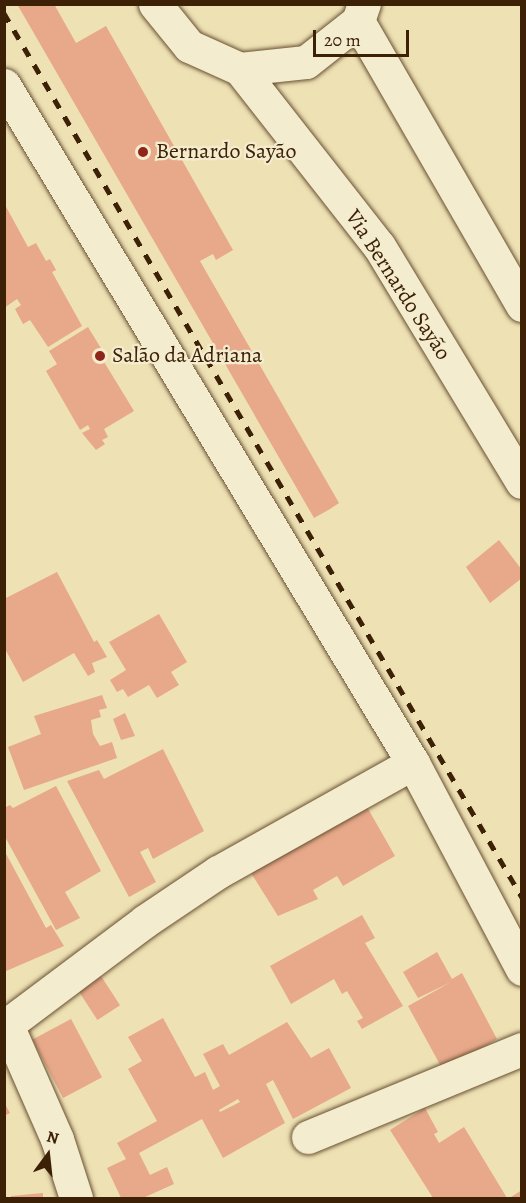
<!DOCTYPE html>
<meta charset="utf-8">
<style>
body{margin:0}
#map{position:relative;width:526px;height:1203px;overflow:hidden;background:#eee1b4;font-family:Alegreya,serif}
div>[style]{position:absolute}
.building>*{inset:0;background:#e7a98a;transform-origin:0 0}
.roads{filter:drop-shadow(0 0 2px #695132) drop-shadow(0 0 2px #695132)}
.street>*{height:33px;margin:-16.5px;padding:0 16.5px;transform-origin:16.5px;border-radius:16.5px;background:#f4ecce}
.secondary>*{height:33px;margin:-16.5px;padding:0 16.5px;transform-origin:16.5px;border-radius:16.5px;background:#f4ecce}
.rail>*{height:4.5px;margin-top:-2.25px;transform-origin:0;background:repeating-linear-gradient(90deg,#3d2107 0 10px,transparent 0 20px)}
.dots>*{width:16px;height:16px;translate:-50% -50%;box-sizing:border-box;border:3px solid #f4ecce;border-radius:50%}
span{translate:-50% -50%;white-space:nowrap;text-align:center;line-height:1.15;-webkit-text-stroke:4.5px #f4ecce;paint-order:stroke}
.poi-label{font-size:22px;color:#3d2107}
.left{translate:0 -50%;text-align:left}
.street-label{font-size:22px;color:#3d2107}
.frame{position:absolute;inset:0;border:6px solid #3d2107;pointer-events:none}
.north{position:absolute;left:18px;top:1125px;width:60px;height:60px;-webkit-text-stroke:4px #f4ecce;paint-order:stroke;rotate:15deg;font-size:16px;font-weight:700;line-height:24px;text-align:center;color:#3d2107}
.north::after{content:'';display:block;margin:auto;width:21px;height:27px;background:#3d2107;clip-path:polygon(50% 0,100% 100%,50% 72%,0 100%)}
.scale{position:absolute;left:313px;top:30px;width:96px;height:27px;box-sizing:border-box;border:3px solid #3d2107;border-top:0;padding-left:8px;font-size:18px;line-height:21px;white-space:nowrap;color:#3d2107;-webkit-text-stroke:4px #f4ecce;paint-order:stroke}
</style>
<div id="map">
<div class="building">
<div style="clip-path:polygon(17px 4px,54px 4px,76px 43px,106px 26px,233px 250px,216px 260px,213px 254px,200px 261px,339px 503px,330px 509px,314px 518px)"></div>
<div style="clip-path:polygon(4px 203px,28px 247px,36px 243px,46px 261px,50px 259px,56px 270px,52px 272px,82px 326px,48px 347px,30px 320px,23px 324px,15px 309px,21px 305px,17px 299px,4px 308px)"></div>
<div style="clip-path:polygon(88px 327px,102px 350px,98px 352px,134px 411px,104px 429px,108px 437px,102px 440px,105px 444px,96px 450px,82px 433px,90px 429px,88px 425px,80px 430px,46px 371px,57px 364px,49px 351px)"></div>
<div style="clip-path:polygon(499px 540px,522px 570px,522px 578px,490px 603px,466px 567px)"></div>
<div style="clip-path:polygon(57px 572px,94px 642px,97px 640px,107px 657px,92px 663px,95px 672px,88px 676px,74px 653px,23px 682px,4px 647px,4px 599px)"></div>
<div style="clip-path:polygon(159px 614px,187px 662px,171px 672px,179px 685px,157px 698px,149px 685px,128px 697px,123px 689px,117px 692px,110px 680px,126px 670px,109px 642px)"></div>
<div style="clip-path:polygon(102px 695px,107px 708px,99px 710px,101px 717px,91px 720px,93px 734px,100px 746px,112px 742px,117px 758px,24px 790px,8px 747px,41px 734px,34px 716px)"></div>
<div style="clip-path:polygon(125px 713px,135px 736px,121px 740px,113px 719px)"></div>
<div style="clip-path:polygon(163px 749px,204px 831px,153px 859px,148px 848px,140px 852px,156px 882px,129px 897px,67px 781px,99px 770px,104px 779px)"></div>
<div style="clip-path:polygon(56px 786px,101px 871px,65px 892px,80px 918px,56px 930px,4px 835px,4px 808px,10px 805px,13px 808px)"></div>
<div style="clip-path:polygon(367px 807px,395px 856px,343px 886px,337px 876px,313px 890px,318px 899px,278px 916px,246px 865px,339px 813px,344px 821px)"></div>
<div style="clip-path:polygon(4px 850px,46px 928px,51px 925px,64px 946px,4px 972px)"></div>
<div style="clip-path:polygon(362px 915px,375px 938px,365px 943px,403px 1006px,362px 1029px,357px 1021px,363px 1018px,347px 991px,342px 994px,334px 979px,291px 1004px,270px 966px)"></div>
<div style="clip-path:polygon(437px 952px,452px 979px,462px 973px,497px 1039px,444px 1072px,408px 1006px,451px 982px,418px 998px,403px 972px)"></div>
<div style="left:101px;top:976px;width:35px;height:27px;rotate:57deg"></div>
<div style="clip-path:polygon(evenodd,163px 1018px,195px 1077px,205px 1072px,213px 1090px,220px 1086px,203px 1054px,223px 1044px,229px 1055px,287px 1022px,311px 1058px,329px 1048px,351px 1088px,293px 1119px,273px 1080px,266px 1084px,285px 1123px,223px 1158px,202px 1119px,139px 1153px,150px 1175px,167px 1167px,174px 1184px,143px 1198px,121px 1198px,107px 1168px,126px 1159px,117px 1143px,157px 1121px,128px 1069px,142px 1061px,128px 1037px,163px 1018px,238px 1099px,240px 1102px,220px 1112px,219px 1110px,238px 1099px)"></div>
<div style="left:71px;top:1019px;width:66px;height:44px;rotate:62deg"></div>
<div style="clip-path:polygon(4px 1102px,10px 1113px,4px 1116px)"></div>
<div style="clip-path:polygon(425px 1108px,438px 1132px,434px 1134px,439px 1143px,464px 1127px,507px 1198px,433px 1198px,390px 1130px)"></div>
<div style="clip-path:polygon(522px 1190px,522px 1198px,512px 1198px,511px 1197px)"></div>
<div style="clip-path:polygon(43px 1193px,43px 1198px,11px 1198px,11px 1196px)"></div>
</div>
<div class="roads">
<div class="street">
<div style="left:4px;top:85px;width:792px;rotate:58.9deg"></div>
<div style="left:413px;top:763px;width:233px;rotate:62.1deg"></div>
<div style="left:7px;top:1025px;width:124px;rotate:66.3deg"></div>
<div style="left:57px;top:1139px;width:62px;rotate:72.1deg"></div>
<div style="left:4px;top:1027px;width:176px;rotate:-36.9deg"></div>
<div style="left:145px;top:921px;width:88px;rotate:-33.9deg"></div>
<div style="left:218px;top:872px;width:223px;rotate:-29.2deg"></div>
<div style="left:308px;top:1137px;width:231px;rotate:-22.4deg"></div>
</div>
<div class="secondary">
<div style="left:155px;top:4px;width:54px;rotate:51deg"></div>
<div style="left:189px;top:46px;width:56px;rotate:24.3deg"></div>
<div style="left:240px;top:69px;width:66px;rotate:-6.1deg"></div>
<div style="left:306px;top:62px;width:66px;rotate:-38.3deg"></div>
<div style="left:358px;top:21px;width:18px;rotate:-71deg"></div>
<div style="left:358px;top:21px;width:328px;rotate:60deg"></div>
<div style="left:240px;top:69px;width:225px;rotate:51.9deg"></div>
<div style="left:379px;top:246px;width:276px;rotate:58.8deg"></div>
</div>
</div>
<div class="rail">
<div style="left:4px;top:13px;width:1025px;rotate:59.63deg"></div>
</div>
<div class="dots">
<div style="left:143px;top:152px;background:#8f2418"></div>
<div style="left:100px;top:356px;background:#8f2418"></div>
</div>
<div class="poi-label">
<span class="left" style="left:156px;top:152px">Bernardo Sayão</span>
<span class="left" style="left:112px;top:356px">Salão da Adriana</span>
</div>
<div class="street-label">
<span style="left:398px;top:285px;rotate:57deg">Via Bernardo Sayão</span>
</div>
<div class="frame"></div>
<div class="north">N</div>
<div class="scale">20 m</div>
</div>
